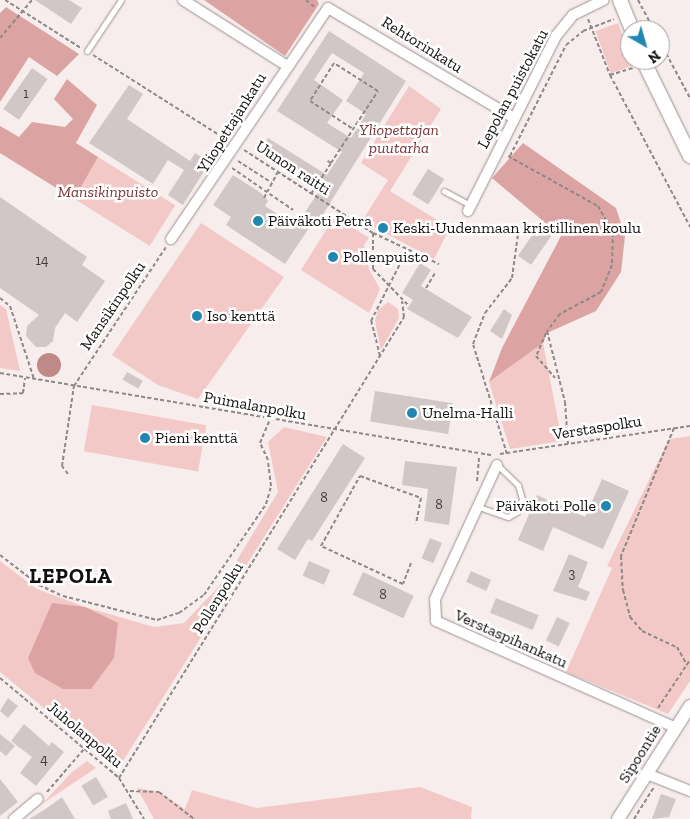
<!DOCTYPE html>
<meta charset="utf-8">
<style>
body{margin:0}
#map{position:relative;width:690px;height:819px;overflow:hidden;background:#f7edec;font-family:"Zilla Slab",serif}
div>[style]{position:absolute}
.green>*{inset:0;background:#f3c9c7;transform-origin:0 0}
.forest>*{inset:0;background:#dba4a2}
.water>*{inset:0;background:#be8987}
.round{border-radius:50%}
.building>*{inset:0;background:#d1c7c7;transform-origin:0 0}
.path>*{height:2px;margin-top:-1px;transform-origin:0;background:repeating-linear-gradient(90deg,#8f8888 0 4px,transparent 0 6.5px)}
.roads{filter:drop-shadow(0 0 1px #9a9190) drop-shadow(0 0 1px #9a9190)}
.service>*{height:5px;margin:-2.5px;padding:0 2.5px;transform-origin:2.5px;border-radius:2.5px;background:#fff}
.minor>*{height:10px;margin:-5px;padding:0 5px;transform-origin:5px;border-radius:5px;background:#fff}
.tertiary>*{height:12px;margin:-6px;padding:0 6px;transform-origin:6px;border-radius:6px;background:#fff}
.secondary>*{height:14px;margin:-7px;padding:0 7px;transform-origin:7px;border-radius:7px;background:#fff}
.dots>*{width:14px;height:14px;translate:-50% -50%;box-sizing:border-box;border:2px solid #fff;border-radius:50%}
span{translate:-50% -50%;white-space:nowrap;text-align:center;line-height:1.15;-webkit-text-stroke:5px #fff;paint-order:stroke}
.number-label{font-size:14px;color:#423d3d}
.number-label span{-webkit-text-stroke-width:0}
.street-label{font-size:16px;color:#120f0f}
.park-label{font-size:16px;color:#793436;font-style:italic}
.poi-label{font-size:16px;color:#120f0f}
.left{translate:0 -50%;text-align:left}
.right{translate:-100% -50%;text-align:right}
.district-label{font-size:21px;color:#120f0f;font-weight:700;letter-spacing:1px}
.north{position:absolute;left:620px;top:20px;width:50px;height:50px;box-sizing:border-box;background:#fff;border:1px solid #a09f9f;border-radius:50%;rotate:142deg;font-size:14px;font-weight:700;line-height:20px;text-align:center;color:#120f0f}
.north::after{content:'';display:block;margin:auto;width:18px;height:22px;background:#2187b0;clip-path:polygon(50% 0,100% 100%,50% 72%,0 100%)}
</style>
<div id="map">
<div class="green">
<div style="left:618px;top:23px;width:45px;height:24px;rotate:70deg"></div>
<div style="clip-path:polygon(409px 86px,441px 109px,390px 191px,450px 228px,434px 259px,362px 221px,388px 180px,361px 163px)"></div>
<div style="left:98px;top:157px;width:91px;height:48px;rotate:32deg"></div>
<div style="clip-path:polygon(335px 216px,369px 238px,364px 245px,369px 269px,380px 289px,369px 313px,301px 270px)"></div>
<div style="clip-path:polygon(201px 223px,284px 277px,198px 399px,158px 385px,112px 355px)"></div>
<div style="clip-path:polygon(388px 302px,398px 309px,399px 318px,381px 350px,375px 321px,378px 310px)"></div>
<div style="clip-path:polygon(0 305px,6px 309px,20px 371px,0 368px)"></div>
<div style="clip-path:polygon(543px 343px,562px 441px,510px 449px,489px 382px)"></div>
<div style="left:92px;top:405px;width:116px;height:47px;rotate:10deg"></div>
<div style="clip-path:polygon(284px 427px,327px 437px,118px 769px,0 672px,0 561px,37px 589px,85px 607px,154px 627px,184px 623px,225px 580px,278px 492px,268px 442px)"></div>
<div style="clip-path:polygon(690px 436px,690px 681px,668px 714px,566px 672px,612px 568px,607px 566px,669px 439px)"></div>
<div style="clip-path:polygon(87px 761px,96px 768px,42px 804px,72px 772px)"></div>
<div style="clip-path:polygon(420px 787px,472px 807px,471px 819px,154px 819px,137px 788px,159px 792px,185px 809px,192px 790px,257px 808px)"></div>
</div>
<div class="forest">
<div style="clip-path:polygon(204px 0,317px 0,319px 4px,285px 56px)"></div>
<div style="clip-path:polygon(6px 7px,79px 54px,57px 76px,29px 57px,0 102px,0 13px)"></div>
<div style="clip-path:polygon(67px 79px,97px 105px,76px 143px,98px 157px,74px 199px,0 153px,0 126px,19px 137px,32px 122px,65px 127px,73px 119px,54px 99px)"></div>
<div style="clip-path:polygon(523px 143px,616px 208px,625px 236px,621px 272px,596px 311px,547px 333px,543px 343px,489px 382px,502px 348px,561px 236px,492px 178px)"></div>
<div style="clip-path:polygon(52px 603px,85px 607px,118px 623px,114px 658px,91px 689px,63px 689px,35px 673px,28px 658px)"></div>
</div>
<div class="water">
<div class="round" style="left:37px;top:353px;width:24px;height:24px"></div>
</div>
<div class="building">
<div style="clip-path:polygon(35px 0,69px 0,82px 8px,71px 24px)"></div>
<div style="clip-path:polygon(evenodd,329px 31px,406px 81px,317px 224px,313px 222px,285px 264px,226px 225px,231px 217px,213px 205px,233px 175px,261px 193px,268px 201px,265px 206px,296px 226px,321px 188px,322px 184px,262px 146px,268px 138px,327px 175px,342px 152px,277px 111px,329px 31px,332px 53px,364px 73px,346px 101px,366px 114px,351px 138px,327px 123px,343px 100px,314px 80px,332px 53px)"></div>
<div style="left:32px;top:68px;width:19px;height:50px;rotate:35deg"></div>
<div style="clip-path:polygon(129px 85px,143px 94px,127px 119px,190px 161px,195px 153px,210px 162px,183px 205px,168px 195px,184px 170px,168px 160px,153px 184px,89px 143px)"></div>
<div style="left:428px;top:169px;width:19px;height:30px;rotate:32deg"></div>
<div style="clip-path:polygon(0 197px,87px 257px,82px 265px,105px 281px,77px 322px,65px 313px,55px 328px,53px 341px,46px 347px,36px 347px,26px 336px,27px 326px,39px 315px,0 288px)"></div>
<div style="left:538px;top:227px;width:16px;height:35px;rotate:35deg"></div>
<div style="clip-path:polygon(420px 263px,431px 270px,421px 286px,472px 317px,458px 338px,407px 309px,413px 300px,402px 293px)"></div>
<div style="clip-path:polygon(504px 309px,512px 315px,502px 339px,490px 331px)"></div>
<div style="left:127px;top:372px;width:18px;height:9px;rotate:29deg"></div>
<div style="left:375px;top:391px;width:79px;height:31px;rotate:9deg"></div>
<div style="clip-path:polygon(343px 444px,365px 458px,312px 541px,308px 539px,295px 560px,277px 549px)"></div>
<div style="clip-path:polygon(405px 461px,457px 467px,449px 525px,424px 521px,428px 489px,402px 485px)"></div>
<div style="clip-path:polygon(602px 479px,629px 491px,603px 549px,553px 527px,543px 551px,518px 540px,537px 495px,585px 517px)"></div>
<div style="left:430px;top:538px;width:13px;height:22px;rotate:23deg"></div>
<div style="clip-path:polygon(569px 554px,588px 562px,578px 587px,590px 592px,586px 601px,553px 591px)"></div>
<div style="left:309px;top:561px;width:23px;height:16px;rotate:23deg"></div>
<div style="left:471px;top:571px;width:22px;height:12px;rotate:24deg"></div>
<div style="left:363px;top:572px;width:56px;height:25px;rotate:25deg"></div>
<div style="left:496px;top:598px;width:46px;height:16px;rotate:22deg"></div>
<div style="left:557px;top:617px;width:14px;height:26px;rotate:25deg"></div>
<div style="clip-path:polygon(8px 698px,18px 706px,8px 718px,0 711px)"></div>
<div style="clip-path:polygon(24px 724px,49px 746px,52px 742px,64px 752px,36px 786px,20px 773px,32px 757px,11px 741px)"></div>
<div style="clip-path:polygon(0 734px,15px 746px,6px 756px,0 751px)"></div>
<div style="left:96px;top:777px;width:23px;height:17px;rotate:59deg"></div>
<div style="clip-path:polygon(0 779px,18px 802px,0 816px)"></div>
<div style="clip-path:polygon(661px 794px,676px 799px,669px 817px,652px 819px)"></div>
<div style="clip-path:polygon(62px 797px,75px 819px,29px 819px,47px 808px)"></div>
<div style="clip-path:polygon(126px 803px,133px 819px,111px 819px,108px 811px)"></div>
</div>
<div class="path">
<div style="left:5px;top:0;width:90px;rotate:32.3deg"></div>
<div style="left:306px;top:0;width:13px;rotate:39deg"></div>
<div style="left:638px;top:0;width:34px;rotate:62deg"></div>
<div style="left:588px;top:19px;width:60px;rotate:68.6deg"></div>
<div style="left:610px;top:75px;width:172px;rotate:62.2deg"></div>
<div style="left:0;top:38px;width:50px;rotate:-49.9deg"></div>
<div style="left:660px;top:42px;width:64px;rotate:61.8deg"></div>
<div style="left:93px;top:55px;width:159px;rotate:32.4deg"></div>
<div style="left:610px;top:75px;width:24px;rotate:-17deg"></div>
<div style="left:244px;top:150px;width:153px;rotate:32.8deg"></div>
<div style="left:373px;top:233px;width:73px;rotate:25.2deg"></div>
<div style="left:508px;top:156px;width:103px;rotate:29.1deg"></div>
<div style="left:598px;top:206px;width:31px;rotate:61deg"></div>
<div style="left:613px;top:233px;width:32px;rotate:92deg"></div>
<div style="left:612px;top:265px;width:29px;rotate:112deg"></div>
<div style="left:601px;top:292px;width:47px;rotate:151.8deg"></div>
<div style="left:560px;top:314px;width:21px;rotate:127deg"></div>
<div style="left:547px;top:331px;width:73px;rotate:75.8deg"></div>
<div style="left:565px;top:402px;width:42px;rotate:85.9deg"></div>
<div style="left:510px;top:156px;width:124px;rotate:-63.2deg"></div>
<div style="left:566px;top:45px;width:22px;rotate:-39deg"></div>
<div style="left:583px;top:31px;width:33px;rotate:-21deg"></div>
<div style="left:238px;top:161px;width:40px;rotate:32.9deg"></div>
<div style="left:331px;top:163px;width:86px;rotate:-56.9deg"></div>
<div style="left:378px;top:91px;width:52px;rotate:-147.5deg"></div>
<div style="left:334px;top:63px;width:45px;rotate:122.3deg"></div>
<div style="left:310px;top:101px;width:51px;rotate:33.1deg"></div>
<div style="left:232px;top:168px;width:74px;rotate:34.5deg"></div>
<div style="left:311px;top:194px;width:37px;rotate:-57deg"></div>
<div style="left:331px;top:163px;width:6px;rotate:-149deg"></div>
<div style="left:264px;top:198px;width:30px;rotate:-62deg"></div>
<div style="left:373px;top:233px;width:36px;rotate:90deg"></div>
<div style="left:373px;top:269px;width:52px;rotate:45.8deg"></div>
<div style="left:426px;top:288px;width:17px;rotate:-59deg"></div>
<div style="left:0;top:298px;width:13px;rotate:39deg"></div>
<div style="left:10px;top:306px;width:77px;rotate:71.8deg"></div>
<div style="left:546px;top:333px;width:25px;rotate:113deg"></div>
<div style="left:536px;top:356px;width:29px;rotate:49deg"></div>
<div style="left:380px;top:356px;width:36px;rotate:-104deg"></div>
<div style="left:371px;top:321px;width:77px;rotate:-63.1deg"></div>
<div style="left:0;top:373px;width:499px;rotate:9.5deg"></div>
<div style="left:0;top:394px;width:23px;rotate:-2deg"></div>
<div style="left:23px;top:393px;width:15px;rotate:-82deg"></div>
<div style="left:674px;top:428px;width:139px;rotate:112.5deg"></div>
<div style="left:621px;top:556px;width:34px;rotate:87deg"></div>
<div style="left:623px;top:590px;width:28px;rotate:75deg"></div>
<div style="left:630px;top:617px;width:18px;rotate:49deg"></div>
<div style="left:642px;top:631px;width:38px;rotate:25deg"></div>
<div style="left:677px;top:647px;width:21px;rotate:61deg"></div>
<div style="left:500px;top:454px;width:192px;rotate:-8.4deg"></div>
<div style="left:507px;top:454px;width:115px;rotate:-107.2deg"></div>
<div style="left:473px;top:344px;width:33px;rotate:-69deg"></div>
<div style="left:485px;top:313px;width:44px;rotate:-52.4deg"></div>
<div style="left:512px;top:278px;width:44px;rotate:-82.2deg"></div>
<div style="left:68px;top:474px;width:10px;rotate:-127deg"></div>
<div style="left:62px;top:466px;width:81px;rotate:-81.5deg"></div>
<div style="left:74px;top:386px;width:167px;rotate:-56.5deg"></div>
<div style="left:477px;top:481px;width:25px;rotate:-85deg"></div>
<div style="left:0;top:555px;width:49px;rotate:37.6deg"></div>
<div style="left:39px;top:585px;width:26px;rotate:25deg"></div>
<div style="left:63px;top:596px;width:97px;rotate:14.3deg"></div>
<div style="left:157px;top:620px;width:23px;rotate:-18deg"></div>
<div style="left:179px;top:613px;width:31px;rotate:-36deg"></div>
<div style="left:204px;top:595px;width:110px;rotate:-55.7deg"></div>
<div style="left:266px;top:504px;width:19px;rotate:-74deg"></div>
<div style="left:271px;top:486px;width:26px;rotate:-97deg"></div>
<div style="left:268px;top:460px;width:19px;rotate:-115deg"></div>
<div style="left:260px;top:443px;width:25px;rotate:-67deg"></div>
<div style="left:411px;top:563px;width:22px;rotate:111deg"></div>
<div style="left:403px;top:584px;width:90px;rotate:-155.1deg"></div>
<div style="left:321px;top:546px;width:80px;rotate:-60.9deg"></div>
<div style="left:360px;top:476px;width:65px;rotate:19.8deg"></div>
<div style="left:421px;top:498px;width:26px;rotate:101deg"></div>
<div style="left:0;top:678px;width:155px;rotate:40deg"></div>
<div style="left:119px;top:778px;width:48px;rotate:58.6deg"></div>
<div style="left:658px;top:708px;width:58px;rotate:-56.3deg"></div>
<div style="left:651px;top:729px;width:10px;rotate:73deg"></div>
<div style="left:119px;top:778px;width:542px;rotate:-58.27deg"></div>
<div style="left:404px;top:317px;width:16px;rotate:-97deg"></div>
<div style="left:130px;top:791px;width:29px;rotate:2deg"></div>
<div style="left:159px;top:792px;width:44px;rotate:37.6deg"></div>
<div style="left:47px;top:792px;width:57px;rotate:-49.3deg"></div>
<div style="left:634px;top:819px;width:38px;rotate:-58deg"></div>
</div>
<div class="roads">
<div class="service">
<div style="left:87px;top:51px;width:61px;rotate:-56.3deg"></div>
<div style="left:444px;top:191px;width:30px;rotate:28deg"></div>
<div style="left:476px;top:506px;width:34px;rotate:19deg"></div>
<div style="left:508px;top:517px;width:10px;rotate:-29deg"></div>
<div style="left:517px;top:512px;width:14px;rotate:-69deg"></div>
<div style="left:522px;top:499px;width:15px;rotate:-106deg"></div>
<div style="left:518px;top:485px;width:29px;rotate:-136deg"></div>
</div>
<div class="minor">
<div style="left:183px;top:0;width:122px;rotate:32.3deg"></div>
<div style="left:468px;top:211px;width:196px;rotate:-63.3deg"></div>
<div style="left:556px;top:36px;width:27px;rotate:-51deg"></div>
<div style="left:573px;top:15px;width:34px;rotate:-26deg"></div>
<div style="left:171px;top:239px;width:279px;rotate:-55.8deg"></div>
<div style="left:328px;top:8px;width:216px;rotate:30.6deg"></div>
<div style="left:497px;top:465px;width:148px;rotate:114.8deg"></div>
<div style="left:435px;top:599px;width:22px;rotate:87deg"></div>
<div style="left:436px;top:621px;width:263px;rotate:24deg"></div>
<div style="left:647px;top:774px;width:46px;rotate:21.6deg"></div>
<div style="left:14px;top:819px;width:31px;rotate:-40deg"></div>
</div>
<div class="tertiary">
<div style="left:618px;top:819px;width:134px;rotate:-57.5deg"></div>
</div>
<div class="secondary">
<div style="left:620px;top:0;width:32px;rotate:68deg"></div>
<div style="left:643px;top:60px;width:107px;rotate:63.9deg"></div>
</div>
</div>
<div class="dots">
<div style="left:258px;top:221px;background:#2187b0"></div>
<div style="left:383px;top:228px;background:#2187b0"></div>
<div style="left:333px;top:257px;background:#2187b0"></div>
<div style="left:197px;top:316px;background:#2187b0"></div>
<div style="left:412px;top:413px;background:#2187b0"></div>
<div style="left:145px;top:438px;background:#2187b0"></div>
<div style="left:606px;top:506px;background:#2187b0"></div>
</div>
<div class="number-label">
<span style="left:26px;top:94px">1</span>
<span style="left:42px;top:261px">14</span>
<span style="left:324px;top:498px">8</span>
<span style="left:439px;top:505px">8</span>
<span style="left:572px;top:574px">3</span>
<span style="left:383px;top:595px">8</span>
<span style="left:44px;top:760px">4</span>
</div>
<div class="street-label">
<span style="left:422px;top:45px;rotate:32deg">Rehtorinkatu</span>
<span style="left:513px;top:89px;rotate:-62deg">Lepolan puistokatu</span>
<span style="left:232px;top:123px;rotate:-58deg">Yliopettajankatu</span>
<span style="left:293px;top:168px;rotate:33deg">Uunon raitti</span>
<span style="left:113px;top:306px;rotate:-56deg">Mansikinpolku</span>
<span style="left:255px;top:406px;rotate:10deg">Puimalanpolku</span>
<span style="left:597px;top:428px;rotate:-9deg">Verstaspolku</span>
<span style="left:218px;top:598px;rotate:-58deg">Pollenpolku</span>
<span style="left:511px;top:639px;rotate:24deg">Verstaspihankatu</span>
<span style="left:85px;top:735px;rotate:40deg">Juholanpolku</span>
<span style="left:640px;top:754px;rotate:-58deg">Sipoontie</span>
</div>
<div class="park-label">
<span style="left:399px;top:139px">Yliopettajan<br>puutarha</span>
<span style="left:108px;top:192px">Mansikinpuisto</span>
</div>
<div class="poi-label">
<span class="left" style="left:268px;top:221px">Päiväkoti Petra</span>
<span class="left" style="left:393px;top:228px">Keski-Uudenmaan kristillinen koulu</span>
<span class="left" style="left:343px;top:257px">Pollenpuisto</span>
<span class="left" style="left:207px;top:316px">Iso kenttä</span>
<span class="left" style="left:422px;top:413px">Unelma-Halli</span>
<span class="left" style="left:155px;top:438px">Pieni kenttä</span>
<span class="right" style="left:596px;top:506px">Päiväkoti Polle</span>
</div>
<div class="district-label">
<span style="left:71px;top:576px">LEPOLA</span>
</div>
<div class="north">N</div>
</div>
